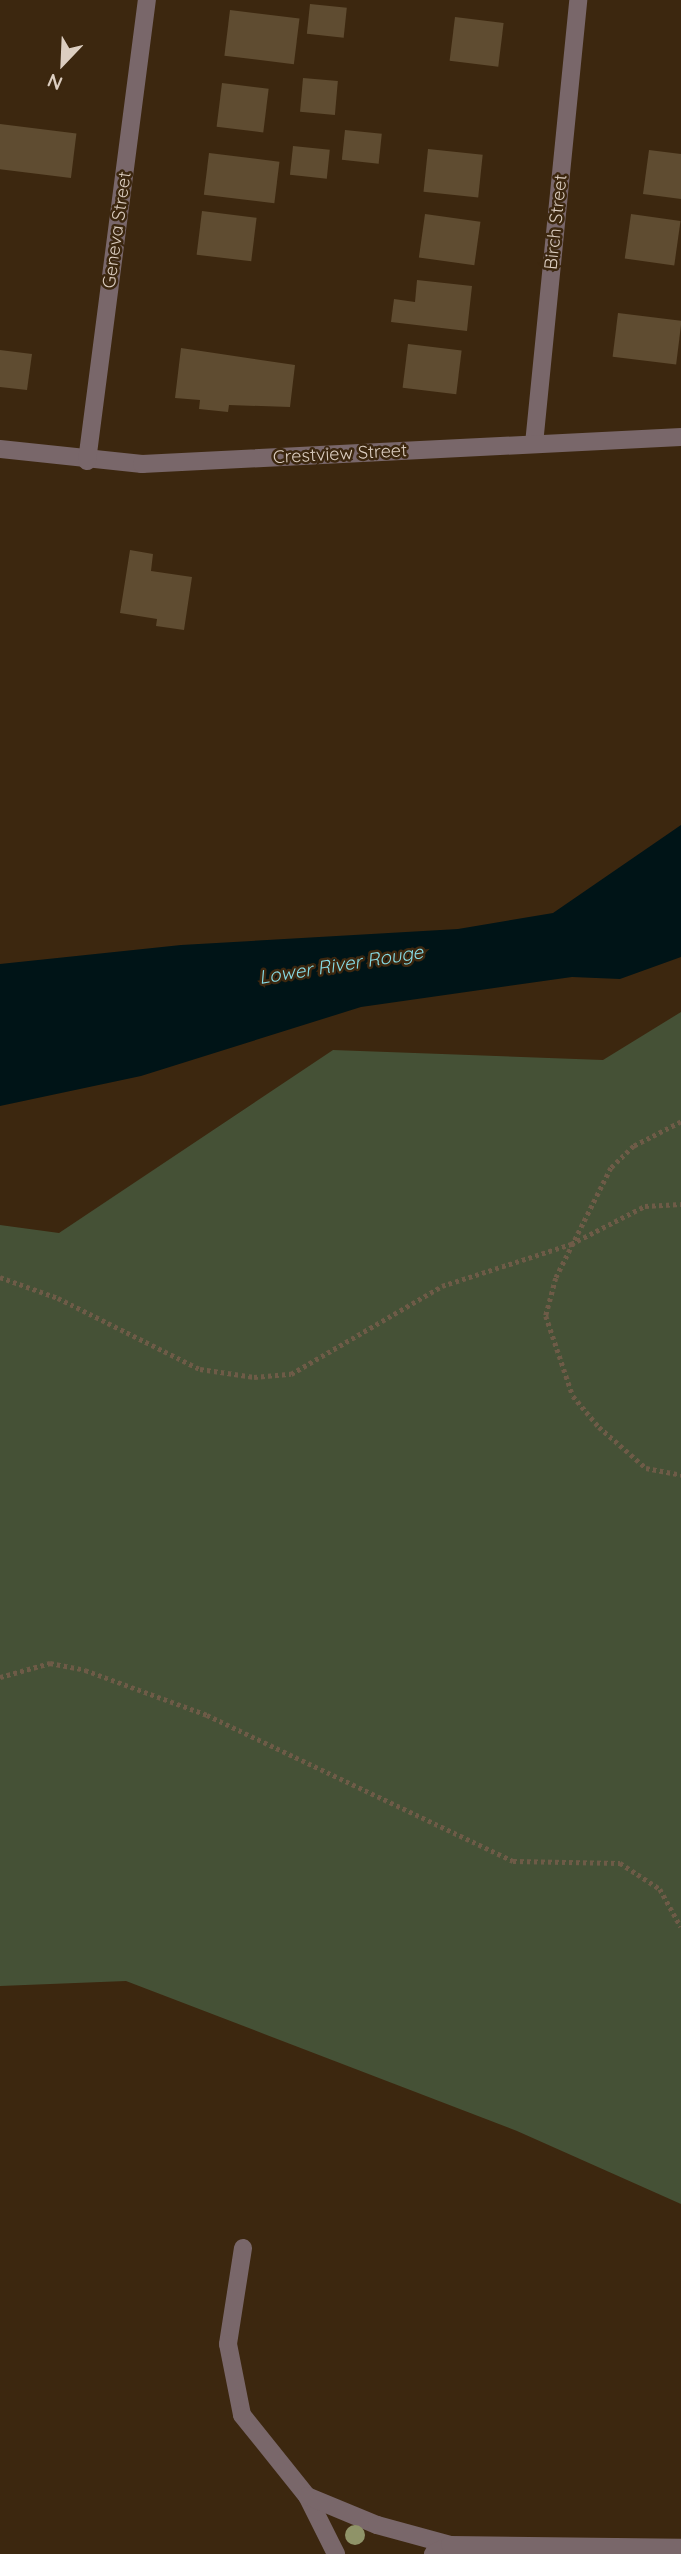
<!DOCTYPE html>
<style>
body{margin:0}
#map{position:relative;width:681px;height:2554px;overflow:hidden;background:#3c270f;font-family:Quicksand,sans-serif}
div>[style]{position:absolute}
.green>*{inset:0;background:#455136}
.water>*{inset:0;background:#001417}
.building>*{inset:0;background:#5f4c31;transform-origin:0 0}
.path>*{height:4.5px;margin-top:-2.25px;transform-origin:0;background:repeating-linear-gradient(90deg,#6e5b47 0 3.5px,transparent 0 7px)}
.minor>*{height:18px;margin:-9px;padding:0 9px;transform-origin:9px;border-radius:9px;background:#79676a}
.trees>*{width:20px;height:20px;margin:-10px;border-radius:50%;background:#8f9368}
span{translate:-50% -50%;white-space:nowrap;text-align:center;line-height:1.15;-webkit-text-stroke:5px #3c270f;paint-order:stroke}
.street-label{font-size:18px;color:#dccec1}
.water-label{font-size:19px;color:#87dbe5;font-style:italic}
.north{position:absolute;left:28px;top:28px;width:70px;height:70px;-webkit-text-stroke:5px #3c270f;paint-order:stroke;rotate:203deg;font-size:19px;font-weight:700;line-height:28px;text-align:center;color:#dccec1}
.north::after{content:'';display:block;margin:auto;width:24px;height:32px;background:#dccec1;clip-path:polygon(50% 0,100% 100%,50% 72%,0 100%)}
</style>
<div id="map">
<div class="green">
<div style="clip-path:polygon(681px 1012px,681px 2204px,517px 2131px,126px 1981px,0 1986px,0 1225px,59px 1233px,333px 1050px,603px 1060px)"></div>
</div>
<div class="water">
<div style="clip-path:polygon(681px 825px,681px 957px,620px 979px,572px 977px,361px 1007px,141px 1076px,0 1106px,0 964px,181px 945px,458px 929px,553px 913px)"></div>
</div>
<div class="building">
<div style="left:310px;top:4px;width:37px;height:30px;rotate:6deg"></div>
<div style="left:230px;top:10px;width:70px;height:46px;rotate:7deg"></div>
<div style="left:455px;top:17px;width:49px;height:44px;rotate:7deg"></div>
<div style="left:303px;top:78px;width:35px;height:34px;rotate:5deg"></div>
<div style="left:222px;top:83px;width:47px;height:44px;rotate:7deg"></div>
<div style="left:0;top:124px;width:77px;height:45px;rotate:7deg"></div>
<div style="left:345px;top:130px;width:37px;height:30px;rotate:6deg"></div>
<div style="left:293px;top:146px;width:37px;height:29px;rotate:6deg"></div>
<div style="left:428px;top:149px;width:55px;height:43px;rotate:6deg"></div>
<div style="clip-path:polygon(649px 150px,681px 154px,681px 199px,643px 194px)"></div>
<div style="left:209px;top:153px;width:71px;height:42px;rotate:7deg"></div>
<div style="left:202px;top:211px;width:55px;height:44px;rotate:7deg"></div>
<div style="left:425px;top:214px;width:56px;height:44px;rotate:8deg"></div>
<div style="left:631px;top:214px;width:50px;height:45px;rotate:8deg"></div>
<div style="clip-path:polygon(417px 280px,472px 286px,467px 331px,391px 322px,394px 299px,415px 302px)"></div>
<div style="left:618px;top:313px;width:64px;height:44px;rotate:7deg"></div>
<div style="left:408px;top:344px;width:54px;height:44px;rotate:7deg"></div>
<div style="clip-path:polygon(181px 348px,295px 365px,290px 407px,229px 405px,228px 412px,199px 409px,200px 400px,175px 398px)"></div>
<div style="clip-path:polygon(0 350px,32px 354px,27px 390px,0 387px)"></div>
<div style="clip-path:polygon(130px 550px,153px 554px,151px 571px,192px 577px,184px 630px,156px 626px,157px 619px,120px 613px)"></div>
</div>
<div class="path">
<div style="left:681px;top:1122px;width:53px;rotate:152.9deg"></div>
<div style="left:634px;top:1146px;width:32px;rotate:136deg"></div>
<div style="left:611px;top:1168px;width:123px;rotate:116.6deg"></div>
<div style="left:556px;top:1278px;width:39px;rotate:105deg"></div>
<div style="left:546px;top:1316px;width:84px;rotate:71.4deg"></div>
<div style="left:573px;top:1396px;width:40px;rotate:50deg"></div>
<div style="left:599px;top:1427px;width:62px;rotate:41.1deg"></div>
<div style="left:646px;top:1468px;width:36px;rotate:11deg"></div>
<div style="left:0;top:1277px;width:62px;rotate:19.9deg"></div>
<div style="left:58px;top:1298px;width:159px;rotate:26.6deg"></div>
<div style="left:200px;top:1369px;width:55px;rotate:8.4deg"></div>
<div style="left:254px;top:1377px;width:37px;rotate:-5deg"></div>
<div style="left:291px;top:1374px;width:175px;rotate:-30.2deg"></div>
<div style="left:442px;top:1286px;width:136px;rotate:-18deg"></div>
<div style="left:571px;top:1244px;width:83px;rotate:-27.2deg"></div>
<div style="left:645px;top:1206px;width:36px;rotate:-3deg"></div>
<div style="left:0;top:1677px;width:52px;rotate:-15.6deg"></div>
<div style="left:50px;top:1663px;width:36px;rotate:11deg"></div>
<div style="left:85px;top:1670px;width:130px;rotate:20.2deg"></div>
<div style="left:207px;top:1715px;width:339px;rotate:25.5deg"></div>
<div style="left:513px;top:1861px;width:107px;rotate:1.1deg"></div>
<div style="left:620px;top:1863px;width:48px;rotate:33deg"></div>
<div style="left:660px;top:1889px;width:43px;rotate:61.1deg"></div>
</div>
<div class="minor">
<div style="left:534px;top:444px;width:446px;rotate:-84.3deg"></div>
<div style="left:0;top:449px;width:143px;rotate:6deg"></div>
<div style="left:142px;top:464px;width:540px;rotate:-2.87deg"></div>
<div style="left:87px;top:461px;width:465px;rotate:-82.6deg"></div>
<div style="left:243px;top:2248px;width:97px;rotate:98.9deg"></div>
<div style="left:228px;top:2344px;width:72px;rotate:78.8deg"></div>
<div style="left:242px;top:2415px;width:104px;rotate:51.3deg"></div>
<div style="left:307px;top:2496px;width:65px;rotate:63.4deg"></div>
<div style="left:307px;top:2496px;width:76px;rotate:22.5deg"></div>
<div style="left:377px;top:2525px;width:76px;rotate:15.3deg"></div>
<div style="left:433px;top:2554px;width:19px;rotate:-28deg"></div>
<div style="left:450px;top:2545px;width:231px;rotate:0.7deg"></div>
</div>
<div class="trees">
<div style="left:355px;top:2535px"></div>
</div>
<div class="street-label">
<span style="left:556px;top:222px;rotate:-84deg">Birch Street</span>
<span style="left:117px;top:230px;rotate:-82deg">Geneva Street</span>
<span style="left:340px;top:454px;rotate:-3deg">Crestview Street</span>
</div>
<div class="water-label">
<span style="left:341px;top:965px;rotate:-9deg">Lower River Rouge</span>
</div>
<div class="north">N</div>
</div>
